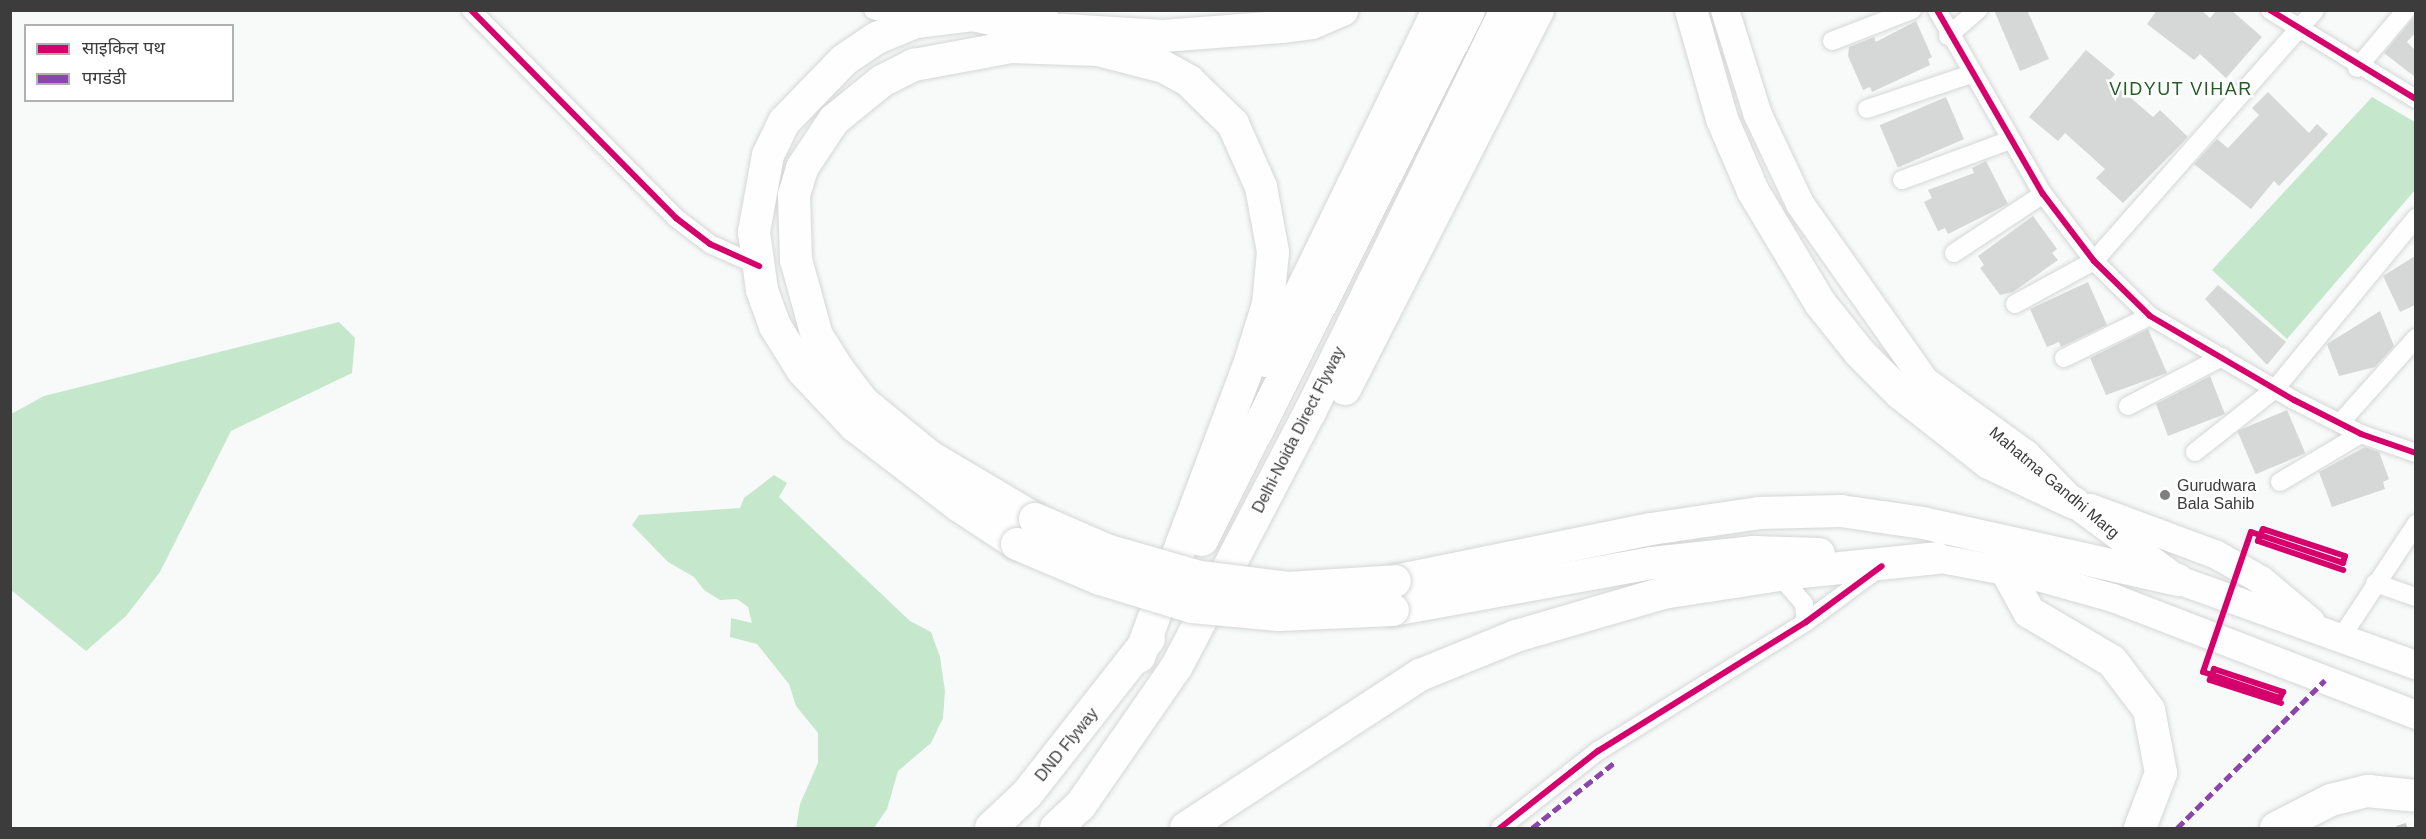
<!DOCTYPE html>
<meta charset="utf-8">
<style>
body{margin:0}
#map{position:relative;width:2426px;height:839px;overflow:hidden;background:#f8f9f9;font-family:Arial,"Noto Sans Devanagari",sans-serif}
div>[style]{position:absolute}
.green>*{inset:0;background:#c5e8cc}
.building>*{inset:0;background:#d6d7d7;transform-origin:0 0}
.roads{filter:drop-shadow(0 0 2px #d5d6d6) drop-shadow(0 0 2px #d5d6d6)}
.street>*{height:18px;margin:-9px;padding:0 9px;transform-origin:9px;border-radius:9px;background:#fefefe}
.primary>*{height:28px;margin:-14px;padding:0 14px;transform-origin:14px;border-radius:14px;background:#fefefe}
.highway>*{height:32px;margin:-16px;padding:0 16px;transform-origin:16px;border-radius:16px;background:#fefefe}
.rail>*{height:4.5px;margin-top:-2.25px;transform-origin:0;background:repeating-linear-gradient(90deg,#c8c9c9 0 10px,transparent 0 20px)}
.bridges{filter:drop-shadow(0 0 2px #d5d6d6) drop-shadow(0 0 2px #d5d6d6)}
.highway-bridge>*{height:32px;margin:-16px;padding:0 16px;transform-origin:16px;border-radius:16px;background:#fefefe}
.quiet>*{height:4.5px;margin-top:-2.25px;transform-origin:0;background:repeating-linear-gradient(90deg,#8e44ad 0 9px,transparent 0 13.5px)}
.cycleway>*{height:6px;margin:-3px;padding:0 3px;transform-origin:3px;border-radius:3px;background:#d6006c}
.dots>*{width:16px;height:16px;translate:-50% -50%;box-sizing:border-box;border:3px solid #fff;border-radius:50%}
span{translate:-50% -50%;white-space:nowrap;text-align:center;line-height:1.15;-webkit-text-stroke:5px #fff;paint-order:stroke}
.street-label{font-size:16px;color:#3c3c3d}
.poi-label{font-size:16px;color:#3c3c3d}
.left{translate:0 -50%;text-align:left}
.neighbourhood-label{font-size:18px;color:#255c28;letter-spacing:1.5px}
.frame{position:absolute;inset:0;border:12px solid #3c3c3d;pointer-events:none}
.legend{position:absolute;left:24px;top:24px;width:210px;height:78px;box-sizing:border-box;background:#fff;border:2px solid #b1b1b1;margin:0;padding:8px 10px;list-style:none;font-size:18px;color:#3c3c3d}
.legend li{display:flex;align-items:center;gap:12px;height:30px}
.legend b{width:30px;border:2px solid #b1b1b1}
</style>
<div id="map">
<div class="green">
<div style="clip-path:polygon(2372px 97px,2415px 122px,2415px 190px,2287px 339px,2212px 270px)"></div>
<div style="clip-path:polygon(339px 322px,355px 338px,352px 373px,231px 431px,160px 572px,126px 616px,86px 651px,11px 590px,11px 414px,44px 396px)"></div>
<div style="clip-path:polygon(774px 475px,787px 483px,779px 497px,910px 621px,931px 632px,940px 657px,945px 691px,943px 718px,931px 743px,898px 771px,887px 809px,874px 828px,796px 828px,800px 804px,818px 763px,818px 733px,796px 706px,789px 684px,757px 644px,730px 637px,731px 618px,752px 623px,748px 607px,737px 599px,720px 600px,704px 590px,694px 577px,668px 562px,632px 525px,639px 515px,740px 508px,744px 498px)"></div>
</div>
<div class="building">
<div style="clip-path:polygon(1994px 10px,2027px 10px,2049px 59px,2020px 71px)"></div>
<div style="clip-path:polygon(2157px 10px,2201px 10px,2210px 18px,2217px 10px,2231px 10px,2262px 37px,2226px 78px,2200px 54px,2194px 60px,2147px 24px)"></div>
<div style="clip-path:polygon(2415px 16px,2415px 33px,2407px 42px,2415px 50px,2415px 77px,2384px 53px)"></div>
<div style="clip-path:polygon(1916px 21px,1932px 57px,1928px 59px,1930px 65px,1872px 92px,1870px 87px,1863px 90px,1848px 56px,1849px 47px,1874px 37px,1876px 42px)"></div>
<div style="clip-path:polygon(2086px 50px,2115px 74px,2110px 80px,2153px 117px,2160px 110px,2188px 137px,2123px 203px,2096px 178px,2105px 169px,2065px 133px,2058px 141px,2029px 117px)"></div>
<div style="clip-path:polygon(2268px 92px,2309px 133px,2317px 124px,2328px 134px,2279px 186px,2274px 181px,2251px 209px,2194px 164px,2217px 139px,2228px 148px,2259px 115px,2252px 108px)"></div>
<div style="left:1946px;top:97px;width:46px;height:72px;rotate:67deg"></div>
<div style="clip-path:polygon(1986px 161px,2008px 204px,1948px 234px,1945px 228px,1938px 231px,1924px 202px,1932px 198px,1928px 190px,1974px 173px,1972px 168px)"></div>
<div style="clip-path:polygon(2033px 216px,2057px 249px,2052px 253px,2058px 260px,2013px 292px,2000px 295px,1980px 268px,1984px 265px,1978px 256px)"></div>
<div style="clip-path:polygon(2415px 256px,2415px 305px,2400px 312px,2383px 276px)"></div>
<div style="clip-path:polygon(2088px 282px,2107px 325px,2061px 347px,2059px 342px,2047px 347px,2030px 309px)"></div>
<div style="clip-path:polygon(2218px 285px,2286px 342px,2267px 365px,2205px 299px)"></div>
<div style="clip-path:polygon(2380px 311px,2394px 346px,2375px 367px,2339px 376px,2327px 344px)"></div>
<div style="clip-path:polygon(2148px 329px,2167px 373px,2106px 395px,2090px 358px)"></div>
<div style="clip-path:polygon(2210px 376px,2225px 414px,2168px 436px,2156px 404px)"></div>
<div style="left:2287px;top:410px;width:47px;height:54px;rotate:67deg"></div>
<div style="clip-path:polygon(2365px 447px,2379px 452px,2389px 479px,2383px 482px,2385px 489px,2332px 507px,2319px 472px)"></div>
</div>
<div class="roads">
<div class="street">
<div style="left:471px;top:10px;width:292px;rotate:45.4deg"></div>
<div style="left:676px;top:218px;width:43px;rotate:37.4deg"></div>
<div style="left:710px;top:244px;width:54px;rotate:24.2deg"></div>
<div style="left:873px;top:10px;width:43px;rotate:14.7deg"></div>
<div style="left:1937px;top:10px;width:212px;rotate:60.1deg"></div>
<div style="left:2043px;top:194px;width:84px;rotate:52.7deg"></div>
<div style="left:2094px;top:261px;width:78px;rotate:44.5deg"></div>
<div style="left:2150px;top:316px;width:167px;rotate:30.3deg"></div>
<div style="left:2294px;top:400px;width:75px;rotate:26.9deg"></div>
<div style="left:2361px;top:434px;width:58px;rotate:19.1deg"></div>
<div style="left:2270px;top:10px;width:171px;rotate:31.4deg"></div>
<div style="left:1948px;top:36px;width:40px;rotate:-41deg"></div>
<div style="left:1832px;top:41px;width:86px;rotate:-21.2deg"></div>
<div style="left:2357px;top:68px;width:76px;rotate:-49.8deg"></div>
<div style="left:1867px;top:109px;width:110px;rotate:-18.6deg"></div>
<div style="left:1902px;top:180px;width:115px;rotate:-20.3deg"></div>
<div style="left:1954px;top:253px;width:107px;rotate:-33.5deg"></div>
<div style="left:2015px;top:304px;width:90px;rotate:-28.6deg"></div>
<div style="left:2094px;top:261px;width:334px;rotate:-48.6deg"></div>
<div style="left:2064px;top:358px;width:96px;rotate:-26deg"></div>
<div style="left:2128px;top:406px;width:106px;rotate:-27.5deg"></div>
<div style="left:2340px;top:423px;width:114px;rotate:-48.2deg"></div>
<div style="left:2195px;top:452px;width:102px;rotate:-38.2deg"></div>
<div style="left:2275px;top:389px;width:222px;rotate:-50.5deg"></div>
<div style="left:2280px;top:482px;width:94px;rotate:-30.7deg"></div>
<div style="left:1779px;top:575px;width:38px;rotate:49deg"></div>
<div style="left:1804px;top:604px;width:18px;rotate:84deg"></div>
<div style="left:2375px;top:583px;width:43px;rotate:18.9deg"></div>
<div style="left:2340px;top:639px;width:138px;rotate:-56.5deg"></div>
<div style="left:1500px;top:828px;width:125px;rotate:-38.2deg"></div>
<div style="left:1598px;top:751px;width:245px;rotate:-31.8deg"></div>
<div style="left:1806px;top:622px;width:94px;rotate:-36.4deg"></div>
</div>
<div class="primary">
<div style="left:1725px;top:10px;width:110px;rotate:72.6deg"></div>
<div style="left:1758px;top:115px;width:98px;rotate:64.7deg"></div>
<div style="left:1800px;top:204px;width:217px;rotate:54.8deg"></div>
<div style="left:1925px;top:381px;width:125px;rotate:35.9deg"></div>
<div style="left:2026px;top:454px;width:69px;rotate:45.6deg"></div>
<div style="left:2074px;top:503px;width:129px;rotate:36.5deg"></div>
<div style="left:2178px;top:580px;width:253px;rotate:19.7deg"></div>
<div style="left:993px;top:14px;width:51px;rotate:-4.5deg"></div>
<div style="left:2091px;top:508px;width:132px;rotate:20.4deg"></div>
<div style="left:2215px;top:554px;width:53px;rotate:29.5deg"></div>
<div style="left:2261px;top:580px;width:65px;rotate:40deg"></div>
<div style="left:1936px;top:558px;width:104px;rotate:10.6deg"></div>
<div style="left:2038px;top:577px;width:78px;rotate:15.6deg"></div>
<div style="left:2113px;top:598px;width:325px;rotate:21.1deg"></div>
</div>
<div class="highway">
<div style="left:1691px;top:10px;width:113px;rotate:74.1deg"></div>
<div style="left:1722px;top:119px;width:78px;rotate:66.7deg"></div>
<div style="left:1753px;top:191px;width:131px;rotate:59.1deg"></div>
<div style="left:1820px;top:303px;width:64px;rotate:51.3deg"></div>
<div style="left:1860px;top:353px;width:58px;rotate:45deg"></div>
<div style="left:1901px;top:394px;width:112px;rotate:38.1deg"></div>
<div style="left:1989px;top:463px;width:94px;rotate:25.2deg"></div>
<div style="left:1267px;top:361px;width:390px;rotate:-64deg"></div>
<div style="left:1345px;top:389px;width:425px;rotate:-63deg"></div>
<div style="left:1035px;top:519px;width:123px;rotate:-149.3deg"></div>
<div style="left:929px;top:456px;width:85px;rotate:-140.7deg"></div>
<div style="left:863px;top:402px;width:41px;rotate:-127.1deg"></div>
<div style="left:838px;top:369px;width:39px;rotate:-122deg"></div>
<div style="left:817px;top:336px;width:79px;rotate:-105.4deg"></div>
<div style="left:796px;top:260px;width:65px;rotate:-91.8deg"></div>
<div style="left:794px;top:195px;width:28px;rotate:-73deg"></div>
<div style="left:802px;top:168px;width:58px;rotate:-56.3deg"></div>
<div style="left:834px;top:120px;width:62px;rotate:-39.1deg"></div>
<div style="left:882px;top:81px;width:36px;rotate:-27deg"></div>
<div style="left:914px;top:65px;width:99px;rotate:-10.5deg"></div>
<div style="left:1011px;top:47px;width:87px;rotate:2deg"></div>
<div style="left:1098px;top:50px;width:68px;rotate:14.4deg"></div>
<div style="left:1164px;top:67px;width:29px;rotate:29deg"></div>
<div style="left:1189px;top:81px;width:62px;rotate:44.3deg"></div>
<div style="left:1233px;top:124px;width:69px;rotate:66deg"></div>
<div style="left:1261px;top:187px;width:66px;rotate:79.5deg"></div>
<div style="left:1273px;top:252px;width:52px;rotate:95.5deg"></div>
<div style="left:1268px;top:304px;width:61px;rotate:107.2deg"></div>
<div style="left:1250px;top:362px;width:315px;rotate:110.6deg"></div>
<div style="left:1202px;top:540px;width:593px;rotate:-63.26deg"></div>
<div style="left:1017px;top:544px;width:71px;rotate:-146.5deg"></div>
<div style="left:958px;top:505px;width:130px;rotate:-142.5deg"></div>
<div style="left:855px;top:426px;width:76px;rotate:-133.4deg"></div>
<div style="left:803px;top:371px;width:53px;rotate:-121.9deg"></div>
<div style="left:775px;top:326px;width:38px;rotate:-110deg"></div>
<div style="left:762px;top:290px;width:59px;rotate:-97.9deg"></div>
<div style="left:754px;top:232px;width:78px;rotate:-79.7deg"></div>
<div style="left:768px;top:155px;width:37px;rotate:-64deg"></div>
<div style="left:784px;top:122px;width:86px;rotate:-45.9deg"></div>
<div style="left:844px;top:60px;width:40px;rotate:-34deg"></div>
<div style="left:877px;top:38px;width:42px;rotate:-22.3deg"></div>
<div style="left:916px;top:22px;width:57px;rotate:-7deg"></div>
<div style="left:973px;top:15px;width:60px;rotate:12.4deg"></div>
<div style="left:1032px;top:28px;width:131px;rotate:3.5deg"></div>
<div style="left:1163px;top:36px;width:118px;rotate:-4.4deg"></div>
<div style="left:1281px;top:27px;width:31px;rotate:-7deg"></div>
<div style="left:1312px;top:23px;width:33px;rotate:-23deg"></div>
<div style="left:2007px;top:572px;width:46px;rotate:61.2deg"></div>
<div style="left:2029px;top:612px;width:96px;rotate:30.6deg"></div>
<div style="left:2112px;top:661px;width:61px;rotate:52.9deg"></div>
<div style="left:2149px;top:710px;width:64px;rotate:79.2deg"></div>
<div style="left:2161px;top:773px;width:59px;rotate:110.9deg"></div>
<div style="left:1395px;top:581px;width:261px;rotate:-11.5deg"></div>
<div style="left:1651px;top:529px;width:109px;rotate:-8.4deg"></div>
<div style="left:1759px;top:513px;width:82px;rotate:-1.4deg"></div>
<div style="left:1841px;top:511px;width:83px;rotate:8.3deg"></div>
<div style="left:1923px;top:523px;width:261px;rotate:12.6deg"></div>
<div style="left:1393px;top:610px;width:263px;rotate:-10.3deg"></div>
<div style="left:1652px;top:563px;width:103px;rotate:-6.2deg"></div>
<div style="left:1754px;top:552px;width:65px;rotate:1.8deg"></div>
<div style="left:991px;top:828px;width:50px;rotate:-43.4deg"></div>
<div style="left:1027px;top:794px;width:197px;rotate:-51.8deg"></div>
<div style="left:1056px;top:828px;width:33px;rotate:-43deg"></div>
<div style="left:1080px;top:806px;width:170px;rotate:-55.3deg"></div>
<div style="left:1177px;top:666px;width:287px;rotate:-62.4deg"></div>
<div style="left:1310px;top:412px;width:447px;rotate:-64deg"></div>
<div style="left:1186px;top:828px;width:280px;rotate:-33.2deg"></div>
<div style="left:1420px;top:675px;width:104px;rotate:-22.1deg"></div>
<div style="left:1516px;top:636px;width:153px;rotate:-16.3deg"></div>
<div style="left:1663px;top:593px;width:131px;rotate:-8.8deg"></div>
<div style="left:1792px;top:573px;width:145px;rotate:-5.9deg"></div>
<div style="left:2276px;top:828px;width:62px;rotate:-27deg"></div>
<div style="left:2331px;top:800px;width:38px;rotate:-14deg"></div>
<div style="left:2368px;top:791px;width:48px;rotate:5.9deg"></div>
</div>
</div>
<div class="rail">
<div style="left:2397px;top:828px;width:20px;rotate:-18deg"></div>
</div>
<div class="bridges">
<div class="highway-bridge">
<div style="left:1035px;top:519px;width:81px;rotate:23.4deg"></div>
<div style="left:1109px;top:551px;width:95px;rotate:15.9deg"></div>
<div style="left:1200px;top:577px;width:89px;rotate:7.1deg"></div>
<div style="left:1288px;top:588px;width:107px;rotate:-3.7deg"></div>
<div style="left:1017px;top:544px;width:90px;rotate:22.9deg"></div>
<div style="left:1100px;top:579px;width:96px;rotate:16.9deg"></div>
<div style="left:1192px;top:607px;width:87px;rotate:5.3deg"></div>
<div style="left:1279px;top:615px;width:114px;rotate:-2.5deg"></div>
</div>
</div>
<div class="quiet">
<div style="left:1532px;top:828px;width:106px;rotate:-38.5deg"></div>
<div style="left:2177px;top:828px;width:209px;rotate:-45deg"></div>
</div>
<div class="cycleway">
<div style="left:471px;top:10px;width:292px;rotate:45.4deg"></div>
<div style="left:676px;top:218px;width:43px;rotate:37.4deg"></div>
<div style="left:710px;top:244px;width:54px;rotate:24.2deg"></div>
<div style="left:1937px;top:10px;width:212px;rotate:60.1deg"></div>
<div style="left:2043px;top:194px;width:84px;rotate:52.7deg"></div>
<div style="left:2094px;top:261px;width:78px;rotate:44.5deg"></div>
<div style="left:2150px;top:316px;width:167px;rotate:30.3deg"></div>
<div style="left:2294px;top:400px;width:75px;rotate:26.9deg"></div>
<div style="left:2361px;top:434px;width:58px;rotate:19.1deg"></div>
<div style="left:2270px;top:10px;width:171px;rotate:31.4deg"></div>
<div style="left:2281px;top:703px;width:75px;rotate:-162.1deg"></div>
<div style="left:2210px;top:680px;width:12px;rotate:-70deg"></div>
<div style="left:2214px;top:669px;width:73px;rotate:18.4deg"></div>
<div style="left:2283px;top:692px;width:7px;rotate:117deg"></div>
<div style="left:2280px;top:698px;width:81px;rotate:-161.3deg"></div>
<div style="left:2203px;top:672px;width:148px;rotate:-71.1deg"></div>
<div style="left:2251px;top:532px;width:97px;rotate:18.6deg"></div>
<div style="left:2343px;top:563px;width:7px;rotate:-74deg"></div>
<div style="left:2345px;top:556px;width:86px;rotate:-161.8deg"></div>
<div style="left:2263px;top:529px;width:13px;rotate:113deg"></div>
<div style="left:2258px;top:541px;width:90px;rotate:18.8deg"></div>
<div style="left:1500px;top:828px;width:125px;rotate:-38.2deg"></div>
<div style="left:1598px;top:751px;width:245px;rotate:-31.8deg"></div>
<div style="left:1806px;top:622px;width:94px;rotate:-36.4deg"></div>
</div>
<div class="dots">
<div style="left:2165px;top:495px;background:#7e7e7f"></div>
</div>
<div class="street-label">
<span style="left:1299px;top:430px;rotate:-63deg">Delhi-Noida Direct Flyway</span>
<span style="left:2054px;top:483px;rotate:40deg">Mahatma Gandhi Marg</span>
<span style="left:1067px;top:745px;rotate:-51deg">DND Flyway</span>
</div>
<div class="poi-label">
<span class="left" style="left:2177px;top:495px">Gurudwara<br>Bala Sahib</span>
</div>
<div class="neighbourhood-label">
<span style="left:2181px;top:89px">VIDYUT VIHAR</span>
</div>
<div class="frame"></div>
<ul class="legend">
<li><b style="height:8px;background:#d6006c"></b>साइकिल पथ</li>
<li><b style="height:8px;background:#8e44ad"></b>पगडंडी</li>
</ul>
</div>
